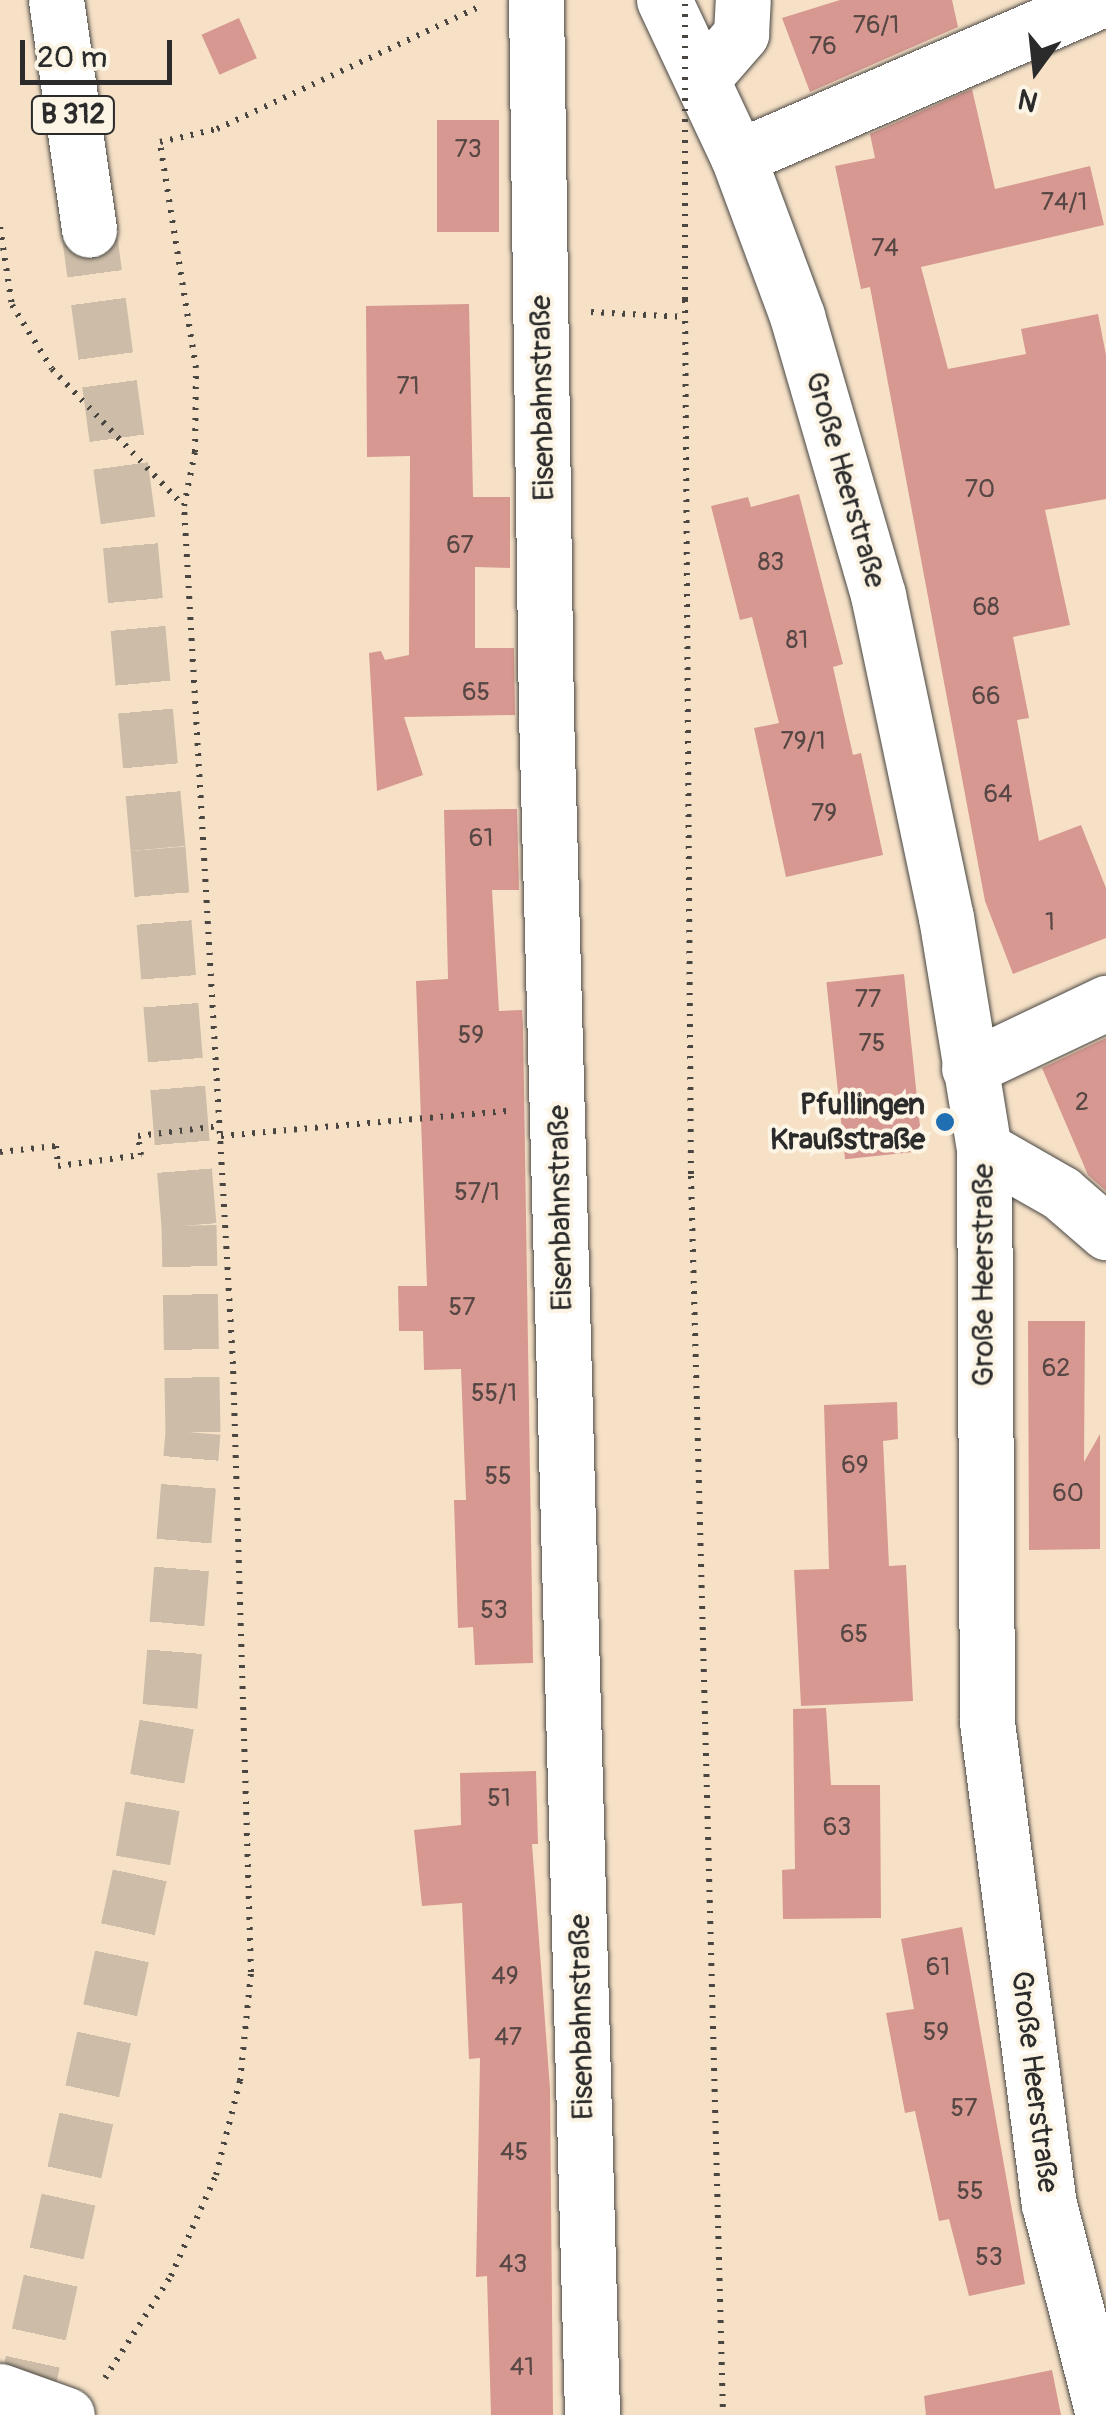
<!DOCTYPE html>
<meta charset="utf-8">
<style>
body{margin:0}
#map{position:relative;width:1106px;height:2415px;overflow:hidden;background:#f6e1c7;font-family:Pangolin,sans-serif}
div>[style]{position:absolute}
.building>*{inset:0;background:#d69890;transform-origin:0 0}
.major-tunnel>*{height:55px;margin-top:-27.5px;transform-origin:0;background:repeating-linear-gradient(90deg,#cdbda8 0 55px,transparent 0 83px)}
.path>*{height:6px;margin-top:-3px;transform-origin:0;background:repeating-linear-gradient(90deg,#494642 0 2.5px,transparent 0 10.5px)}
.roads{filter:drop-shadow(0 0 2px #494642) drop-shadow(0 0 2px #494642)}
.minor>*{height:55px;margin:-27.5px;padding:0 27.5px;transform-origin:27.5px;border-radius:27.5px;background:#fff}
.major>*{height:55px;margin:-27.5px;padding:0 27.5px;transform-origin:27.5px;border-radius:27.5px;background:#fff}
.path-bridge>*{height:6px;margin-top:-3px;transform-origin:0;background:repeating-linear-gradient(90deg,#494642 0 2.5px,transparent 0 10.5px)}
.dots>*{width:28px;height:28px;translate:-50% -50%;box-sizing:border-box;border:5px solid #fcf5e5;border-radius:50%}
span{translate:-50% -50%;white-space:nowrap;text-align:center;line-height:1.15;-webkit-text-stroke:8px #fcf5e5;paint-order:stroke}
.number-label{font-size:25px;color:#564644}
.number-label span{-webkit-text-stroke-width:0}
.shield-label span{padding:2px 8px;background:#fcf5e5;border:2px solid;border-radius:8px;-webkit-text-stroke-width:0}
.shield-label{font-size:28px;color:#2b2b2b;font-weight:700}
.street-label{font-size:30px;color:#2b2b2b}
.poi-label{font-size:30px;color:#2b2b2b;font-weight:700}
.right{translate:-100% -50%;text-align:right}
.north{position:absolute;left:986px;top:20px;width:100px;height:100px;-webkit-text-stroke:8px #fcf5e5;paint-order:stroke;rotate:195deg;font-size:28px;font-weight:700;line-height:40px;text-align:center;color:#2b2b2b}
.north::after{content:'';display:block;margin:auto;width:35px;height:45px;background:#2b2b2b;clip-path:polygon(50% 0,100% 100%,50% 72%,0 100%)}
.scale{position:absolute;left:20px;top:40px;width:152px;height:45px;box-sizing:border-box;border:5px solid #2b2b2b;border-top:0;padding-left:12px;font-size:30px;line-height:35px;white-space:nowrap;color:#2b2b2b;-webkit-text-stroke:8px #fcf5e5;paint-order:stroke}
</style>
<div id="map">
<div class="building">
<div style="clip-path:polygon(840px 0,952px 0,958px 27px,810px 92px,782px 18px)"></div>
<div style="left:239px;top:18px;width:44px;height:41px;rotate:66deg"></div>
<div style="clip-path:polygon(972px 89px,995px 189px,1090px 166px,1104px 225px,921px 267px,948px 369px,1026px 354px,1021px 329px,1098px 314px,1106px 355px,1106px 499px,1045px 510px,1070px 625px,1013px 637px,1029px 718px,1017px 720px,1039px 841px,1081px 825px,1106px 888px,1106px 938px,1013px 974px,985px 901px,870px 287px,861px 289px,835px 166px,875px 158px,870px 134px)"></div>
<div style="left:437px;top:120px;width:62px;height:112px"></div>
<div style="clip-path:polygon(469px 304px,473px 497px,510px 497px,510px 568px,475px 567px,475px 648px,514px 648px,515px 715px,404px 717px,423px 775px,377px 791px,369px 653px,381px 651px,385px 660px,409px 655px,410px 456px,367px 457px,366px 306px)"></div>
<div style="clip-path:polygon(799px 494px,843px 664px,833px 667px,853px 755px,861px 753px,883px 855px,786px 877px,754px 728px,779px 723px,752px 617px,740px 620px,711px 506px,748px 497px,751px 507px)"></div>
<div style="clip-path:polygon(517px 809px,519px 890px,492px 890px,499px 1011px,522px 1010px,523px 1026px,533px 1663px,475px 1665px,473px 1627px,458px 1628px,454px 1500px,466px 1500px,461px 1369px,424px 1370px,423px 1331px,399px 1331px,398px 1286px,427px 1286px,416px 981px,448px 979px,444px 810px)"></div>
<div style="left:904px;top:974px;width:178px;height:78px;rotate:84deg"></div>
<div style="clip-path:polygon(1106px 1038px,1106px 1191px,1088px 1175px,1042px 1068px)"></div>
<div style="clip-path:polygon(1028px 1321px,1085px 1321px,1084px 1462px,1100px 1434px,1100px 1549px,1029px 1550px)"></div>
<div style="clip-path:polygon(897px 1402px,898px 1439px,883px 1441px,889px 1566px,906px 1565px,913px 1701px,801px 1706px,794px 1570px,829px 1569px,824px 1405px)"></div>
<div style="clip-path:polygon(826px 1708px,831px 1785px,880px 1785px,881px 1918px,783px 1919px,782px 1870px,795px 1869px,793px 1709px)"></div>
<div style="clip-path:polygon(536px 1771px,538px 1844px,532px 1844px,550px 2089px,553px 2415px,491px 2415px,487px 2276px,476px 2277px,480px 2058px,469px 2059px,462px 1903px,422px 1906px,414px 1830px,461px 1825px,460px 1773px)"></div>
<div style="clip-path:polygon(962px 1927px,1025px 2284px,969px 2296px,949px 2219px,939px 2221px,915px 2111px,905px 2113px,886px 2013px,914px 2009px,901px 1939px)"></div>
<div style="clip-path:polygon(1052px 2370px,1061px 2415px,926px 2415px,924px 2396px)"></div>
</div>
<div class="major-tunnel">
<div style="left:21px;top:2415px;width:568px;rotate:-77.6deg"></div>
<div style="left:143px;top:1860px;width:156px;rotate:-80.1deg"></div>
<div style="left:170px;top:1706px;width:275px;rotate:-85.2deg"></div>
<div style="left:193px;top:1432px;width:207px;rotate:-91.1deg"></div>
<div style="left:189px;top:1225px;width:378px;rotate:-94.7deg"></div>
<div style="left:158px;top:848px;width:329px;rotate:-95.2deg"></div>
<div style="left:128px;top:520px;width:293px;rotate:-97.7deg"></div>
</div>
<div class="path">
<div style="left:0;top:227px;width:79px;rotate:81.3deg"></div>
<div style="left:12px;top:305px;width:75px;rotate:58deg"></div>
<div style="left:52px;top:369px;width:189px;rotate:46.1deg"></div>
<div style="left:685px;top:300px;width:876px;rotate:89.61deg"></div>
<div style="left:691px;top:1176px;width:1239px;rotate:88.52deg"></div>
<div style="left:591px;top:312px;width:94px;rotate:3deg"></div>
<div style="left:221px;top:1136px;width:287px;rotate:-5deg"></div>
<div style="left:0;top:1152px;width:56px;rotate:-6.1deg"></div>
<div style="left:56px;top:1146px;width:20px;rotate:84deg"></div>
<div style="left:58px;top:1166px;width:84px;rotate:-7.5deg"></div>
<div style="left:141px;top:1155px;width:19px;rotate:-99deg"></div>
<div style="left:138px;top:1136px;width:83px;rotate:-7deg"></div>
<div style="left:105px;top:2378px;width:121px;rotate:-57.1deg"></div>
<div style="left:171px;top:2276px;width:111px;rotate:-66deg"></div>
<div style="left:216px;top:2175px;width:97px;rotate:-75.7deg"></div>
<div style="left:240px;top:2081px;width:110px;rotate:-84.2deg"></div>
<div style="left:251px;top:1972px;width:608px;rotate:-91.7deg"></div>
<div style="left:233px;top:1364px;width:859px;rotate:-93.27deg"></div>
<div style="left:184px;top:506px;width:55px;rotate:-78.5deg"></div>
<div style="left:195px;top:452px;width:84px;rotate:-89.3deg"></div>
<div style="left:196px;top:368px;width:229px;rotate:-99.1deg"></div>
<div style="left:160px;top:142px;width:58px;rotate:-12.8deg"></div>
<div style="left:217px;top:129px;width:293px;rotate:-25deg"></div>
</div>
<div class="roads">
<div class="minor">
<div style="left:536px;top:0;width:713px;rotate:89.2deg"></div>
<div style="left:546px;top:713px;width:1703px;rotate:88.45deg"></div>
<div style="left:664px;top:0;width:174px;rotate:64.8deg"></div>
<div style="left:738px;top:157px;width:170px;rotate:69.6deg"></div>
<div style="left:797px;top:316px;width:291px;rotate:73.8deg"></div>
<div style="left:878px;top:595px;width:329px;rotate:78.1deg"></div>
<div style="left:946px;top:917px;width:235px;rotate:80.7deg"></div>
<div style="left:984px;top:1149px;width:573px;rotate:89.7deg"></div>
<div style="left:987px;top:1722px;width:486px;rotate:82.7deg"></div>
<div style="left:1049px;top:2204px;width:218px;rotate:75.6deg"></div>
<div style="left:702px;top:79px;width:60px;rotate:-49.1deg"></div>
<div style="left:741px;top:34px;width:34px;rotate:-87deg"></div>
<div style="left:738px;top:157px;width:395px;rotate:-23.4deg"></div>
<div style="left:969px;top:1068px;width:152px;rotate:-25.4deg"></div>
<div style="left:984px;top:1149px;width:89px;rotate:29.7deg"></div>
<div style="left:1061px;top:1193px;width:60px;rotate:40.9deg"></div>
<div style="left:0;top:2391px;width:71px;rotate:19.7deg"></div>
</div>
<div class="major">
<div style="left:56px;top:0;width:232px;rotate:81.8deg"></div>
</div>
</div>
<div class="path-bridge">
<div style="left:685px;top:300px;width:300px;rotate:-90deg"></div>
</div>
<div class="dots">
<div style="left:945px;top:1122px;background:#1f6fb2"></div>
</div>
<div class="number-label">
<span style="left:876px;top:26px">76/1</span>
<span style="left:823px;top:47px">76</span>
<span style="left:468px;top:150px">73</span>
<span style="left:1064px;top:203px">74/1</span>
<span style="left:885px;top:249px">74</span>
<span style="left:408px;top:387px">71</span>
<span style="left:980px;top:490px">70</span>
<span style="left:460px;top:546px">67</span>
<span style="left:771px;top:563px">83</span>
<span style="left:986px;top:608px">68</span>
<span style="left:797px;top:641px">81</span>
<span style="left:476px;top:693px">65</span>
<span style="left:986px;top:697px">66</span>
<span style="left:803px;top:742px">79/1</span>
<span style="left:998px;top:795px">64</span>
<span style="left:824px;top:814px">79</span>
<span style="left:481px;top:839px">61</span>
<span style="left:1050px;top:923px">1</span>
<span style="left:868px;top:1000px">77</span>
<span style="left:471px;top:1036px">59</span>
<span style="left:872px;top:1044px">75</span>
<span style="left:1082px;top:1103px">2</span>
<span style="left:477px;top:1193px">57/1</span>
<span style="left:462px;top:1308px">57</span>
<span style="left:1056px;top:1369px">62</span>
<span style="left:494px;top:1394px">55/1</span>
<span style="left:855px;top:1466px">69</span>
<span style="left:498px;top:1477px">55</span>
<span style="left:1068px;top:1494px">60</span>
<span style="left:494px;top:1611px">53</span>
<span style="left:854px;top:1635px">65</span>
<span style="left:499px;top:1799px">51</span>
<span style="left:837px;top:1828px">63</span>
<span style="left:938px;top:1968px">61</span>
<span style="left:505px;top:1977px">49</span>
<span style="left:936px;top:2033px">59</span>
<span style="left:508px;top:2038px">47</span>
<span style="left:964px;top:2109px">57</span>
<span style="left:514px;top:2153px">45</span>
<span style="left:970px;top:2192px">55</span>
<span style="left:989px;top:2258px">53</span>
<span style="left:513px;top:2265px">43</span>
<span style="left:522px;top:2368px">41</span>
</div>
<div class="shield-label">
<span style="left:73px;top:115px">B 312</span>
</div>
<div class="street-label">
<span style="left:543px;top:398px;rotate:-91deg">Eisenbahnstraße</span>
<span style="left:845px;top:480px;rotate:74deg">Große Heerstraße</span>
<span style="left:561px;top:1208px;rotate:-91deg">Eisenbahnstraße</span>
<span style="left:984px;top:1275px;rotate:-90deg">Große Heerstraße</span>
<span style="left:582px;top:2017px;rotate:-91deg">Eisenbahnstraße</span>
<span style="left:1034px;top:2082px;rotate:83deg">Große Heerstraße</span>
</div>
<div class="poi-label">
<span class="right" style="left:925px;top:1122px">Pfullingen<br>Kraußstraße</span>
</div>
<div class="north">N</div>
<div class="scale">20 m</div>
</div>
